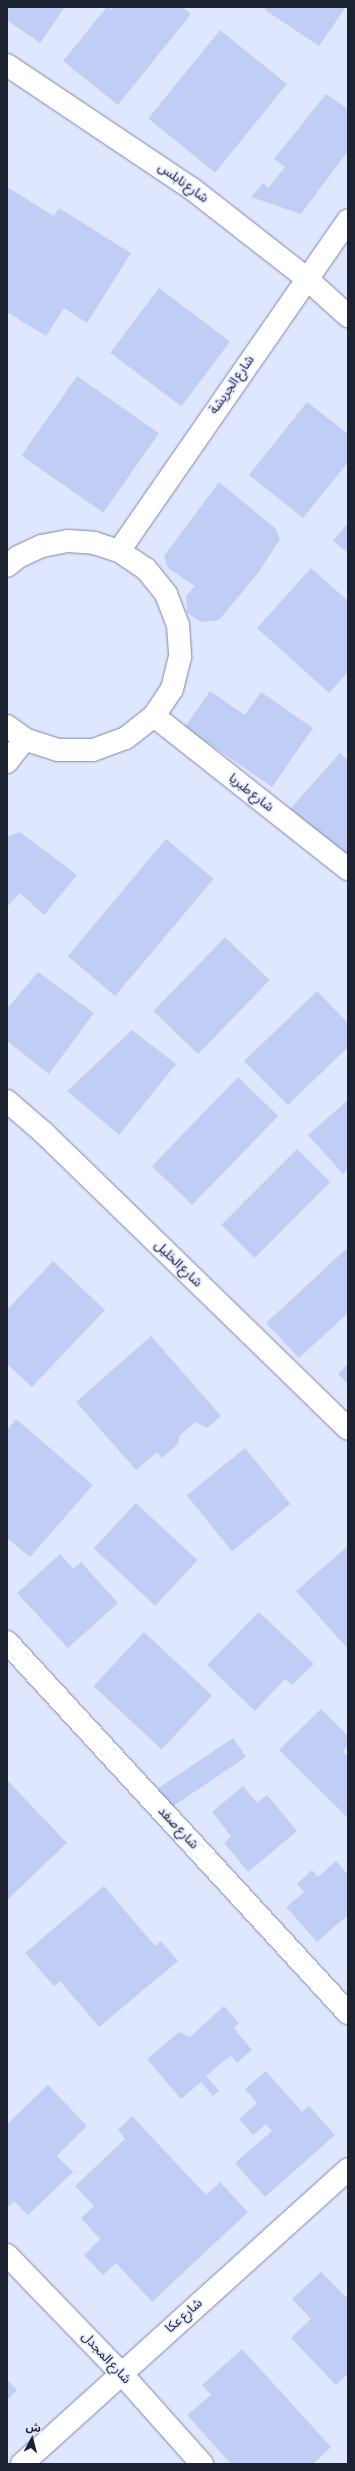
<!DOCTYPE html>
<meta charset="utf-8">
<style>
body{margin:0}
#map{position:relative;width:355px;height:2471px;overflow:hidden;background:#dfe7ff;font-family:"Asap Condensed","Noto Sans Arabic",sans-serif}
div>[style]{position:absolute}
.building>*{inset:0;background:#c0cef5;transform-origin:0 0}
.roads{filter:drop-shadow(0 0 1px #7b87ab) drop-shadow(0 0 1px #7b87ab)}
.minor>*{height:22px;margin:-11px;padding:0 11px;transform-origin:11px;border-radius:11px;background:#fff}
.tertiary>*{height:22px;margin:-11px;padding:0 11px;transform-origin:11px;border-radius:11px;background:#fff}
span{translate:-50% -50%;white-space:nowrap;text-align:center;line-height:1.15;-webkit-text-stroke:3px #dfe7ff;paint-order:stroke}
.street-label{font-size:13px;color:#1d2230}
.frame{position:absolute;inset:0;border:8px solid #1d2230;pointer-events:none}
.north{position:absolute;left:12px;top:2419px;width:40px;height:40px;-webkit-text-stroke:3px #dfe7ff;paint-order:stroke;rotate:7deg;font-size:11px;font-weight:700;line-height:16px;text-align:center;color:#1d2230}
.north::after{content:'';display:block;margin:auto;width:14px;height:18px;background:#1d2230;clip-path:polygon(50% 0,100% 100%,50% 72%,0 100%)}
</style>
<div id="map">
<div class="building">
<div style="clip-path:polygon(7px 7px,65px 7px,40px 43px,7px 20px)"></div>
<div style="clip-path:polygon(107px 7px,111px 9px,113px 7px,182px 7px,191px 14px,118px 105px,63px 61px)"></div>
<div style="clip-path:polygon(267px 7px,346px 7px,319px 46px,265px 10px)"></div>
<div style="left:220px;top:30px;width:86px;height:114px;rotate:39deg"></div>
<div style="clip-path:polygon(326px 94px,348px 109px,348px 151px,301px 214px,251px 197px,263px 183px,268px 188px,285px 167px,274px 159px)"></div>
<div style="clip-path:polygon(7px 187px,54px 216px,59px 208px,131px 253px,87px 323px,64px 308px,46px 336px,7px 312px)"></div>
<div style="left:159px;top:288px;width:89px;height:81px;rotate:37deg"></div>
<div style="left:77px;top:376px;width:100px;height:97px;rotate:35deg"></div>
<div style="clip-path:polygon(307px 402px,348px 434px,348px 462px,303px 518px,249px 475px)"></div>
<div style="clip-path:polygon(219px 482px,275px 528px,280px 539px,258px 573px,219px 620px,201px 622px,187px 613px,186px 596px,195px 586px,168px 568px,164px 556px)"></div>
<div style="clip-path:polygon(348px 523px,348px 553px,333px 541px)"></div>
<div style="clip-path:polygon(311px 568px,348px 601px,348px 672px,329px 693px,257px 628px)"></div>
<div style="clip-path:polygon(210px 691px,245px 715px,261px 692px,313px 728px,272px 787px,185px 727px)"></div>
<div style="clip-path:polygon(340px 753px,348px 761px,348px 859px,290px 809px)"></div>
<div style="clip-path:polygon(20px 832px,77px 875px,44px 915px,20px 893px,7px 907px,7px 837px)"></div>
<div style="left:166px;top:839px;width:62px;height:153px;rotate:40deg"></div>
<div style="left:225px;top:937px;width:62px;height:103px;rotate:44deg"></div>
<div style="clip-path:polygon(38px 972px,94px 1013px,49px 1074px,7px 1041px,7px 1009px)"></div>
<div style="clip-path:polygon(317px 991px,348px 1023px,348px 1047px,288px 1105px,244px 1061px)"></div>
<div style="clip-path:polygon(132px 1030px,176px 1064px,119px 1135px,67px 1091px)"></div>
<div style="left:238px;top:1077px;width:56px;height:124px;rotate:44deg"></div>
<div style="clip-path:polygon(348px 1100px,348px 1169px,343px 1174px,308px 1135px)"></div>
<div style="left:297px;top:1149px;width:47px;height:107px;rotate:45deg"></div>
<div style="clip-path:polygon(348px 1247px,348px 1313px,299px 1358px,266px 1323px)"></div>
<div style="clip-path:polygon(53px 1261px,105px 1310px,32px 1387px,7px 1364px,7px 1310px)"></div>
<div style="clip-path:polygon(151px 1336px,221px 1416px,207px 1428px,196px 1422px,180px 1435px,178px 1444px,162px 1458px,157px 1452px,136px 1470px,76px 1402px)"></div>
<div style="clip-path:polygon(348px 1364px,348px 1384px,338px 1374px)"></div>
<div style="clip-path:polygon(16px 1419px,93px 1485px,30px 1557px,7px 1538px,7px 1430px)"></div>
<div style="left:245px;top:1448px;width:72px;height:75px;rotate:51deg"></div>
<div style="left:136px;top:1503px;width:84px;height:62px;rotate:43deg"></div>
<div style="clip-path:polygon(348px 1546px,348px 1649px,296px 1591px)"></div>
<div style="clip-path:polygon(60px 1554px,73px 1569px,81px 1562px,118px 1603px,68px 1648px,17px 1593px)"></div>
<div style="clip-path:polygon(259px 1612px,314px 1664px,292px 1685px,285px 1679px,255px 1711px,207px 1665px)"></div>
<div style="left:144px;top:1632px;width:93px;height:74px;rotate:43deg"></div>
<div style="clip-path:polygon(321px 1709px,348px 1736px,348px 1746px,343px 1751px,348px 1757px,348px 1818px,279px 1750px)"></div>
<div style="left:233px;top:1738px;width:23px;height:90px;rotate:56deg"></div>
<div style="clip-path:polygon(8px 1781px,67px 1843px,7px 1900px,7px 1782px)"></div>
<div style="clip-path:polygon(243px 1786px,257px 1803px,267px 1795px,297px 1831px,248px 1872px,224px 1843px,231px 1836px,212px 1812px)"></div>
<div style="clip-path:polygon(336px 1861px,348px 1875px,348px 1915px,317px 1942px,286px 1907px,304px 1892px,297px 1884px,312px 1870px,318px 1877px)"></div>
<div style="clip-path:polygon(104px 1886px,155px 1946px,161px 1941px,178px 1961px,99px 2027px,60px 1981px,54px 1986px,25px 1953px)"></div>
<div style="clip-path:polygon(224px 2006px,239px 2023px,234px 2028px,252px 2050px,237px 2063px,231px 2055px,206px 2076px,219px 2091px,213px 2096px,201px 2082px,181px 2099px,147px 2059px,179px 2032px,190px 2037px)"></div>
<div style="clip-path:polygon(266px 2071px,302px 2112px,309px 2106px,335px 2135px,265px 2197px,235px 2163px,272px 2131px,266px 2124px,253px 2135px,239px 2119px,257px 2103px,245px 2089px)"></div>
<div style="clip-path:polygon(48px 2085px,87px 2126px,57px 2156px,73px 2172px,28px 2215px,14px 2201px,7px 2208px,7px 2124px)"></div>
<div style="clip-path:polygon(132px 2116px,206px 2195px,220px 2182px,248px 2212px,152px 2302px,116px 2263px,103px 2275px,84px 2255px,100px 2239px,81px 2218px,94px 2206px,75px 2186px,125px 2139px,118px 2130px)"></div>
<div style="clip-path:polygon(321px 2272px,348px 2299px,348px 2374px,336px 2385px,291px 2338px,311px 2319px,292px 2299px)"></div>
<div style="clip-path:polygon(242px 2349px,331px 2447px,313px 2464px,231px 2464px,187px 2415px,211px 2395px,202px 2385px)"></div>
<div style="clip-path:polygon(7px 2380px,17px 2390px,7px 2400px)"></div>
</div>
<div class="roads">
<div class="minor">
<div style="left:119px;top:551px;width:402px;rotate:-55.3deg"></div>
<div style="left:7px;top:566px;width:14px;rotate:-39deg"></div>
<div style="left:18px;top:557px;width:26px;rotate:-25deg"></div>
<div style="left:42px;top:546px;width:26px;rotate:-11deg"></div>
<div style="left:68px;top:541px;width:26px;rotate:4deg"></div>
<div style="left:94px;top:543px;width:26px;rotate:18deg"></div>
<div style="left:119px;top:551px;width:32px;rotate:34deg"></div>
<div style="left:146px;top:569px;width:32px;rotate:51deg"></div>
<div style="left:166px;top:594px;width:33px;rotate:69deg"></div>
<div style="left:178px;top:625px;width:32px;rotate:86deg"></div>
<div style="left:180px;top:657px;width:33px;rotate:104deg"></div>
<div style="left:172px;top:689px;width:32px;rotate:124deg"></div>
<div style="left:154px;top:716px;width:36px;rotate:142deg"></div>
<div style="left:126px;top:738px;width:35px;rotate:160deg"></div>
<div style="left:93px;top:750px;width:35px;rotate:180deg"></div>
<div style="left:58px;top:750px;width:35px;rotate:-162deg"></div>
<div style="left:25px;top:739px;width:22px;rotate:-144deg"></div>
<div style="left:154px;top:716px;width:247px;rotate:38.3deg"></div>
<div style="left:7px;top:762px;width:29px;rotate:-52deg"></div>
<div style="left:7px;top:1101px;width:49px;rotate:40.9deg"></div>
<div style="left:44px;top:1133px;width:424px;rotate:44.2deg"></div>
<div style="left:7px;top:1642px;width:504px;rotate:47.41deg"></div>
<div style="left:7px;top:2255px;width:164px;rotate:46deg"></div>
<div style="left:121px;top:2373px;width:122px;rotate:48.3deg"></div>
<div style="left:22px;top:2464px;width:440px;rotate:-42.1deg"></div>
</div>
<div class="tertiary">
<div style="left:7px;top:65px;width:221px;rotate:33.8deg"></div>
<div style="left:191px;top:188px;width:146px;rotate:38deg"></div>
<div style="left:306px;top:278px;width:57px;rotate:42.1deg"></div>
</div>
</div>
<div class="street-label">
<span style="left:183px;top:183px;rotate:36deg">شارع نابلس</span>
<span style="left:232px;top:385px;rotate:-55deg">شارع الجريشة</span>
<span style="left:251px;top:793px;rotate:38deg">شارع طبريا</span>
<span style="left:178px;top:1264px;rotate:44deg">شارع الخليل</span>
<span style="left:178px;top:1828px;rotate:47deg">شارع صفد</span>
<span style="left:184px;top:2316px;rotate:-42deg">شارع عكا</span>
<span style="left:106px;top:2358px;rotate:47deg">شارع المجدل</span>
</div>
<div class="frame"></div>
<div class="north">ش</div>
</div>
